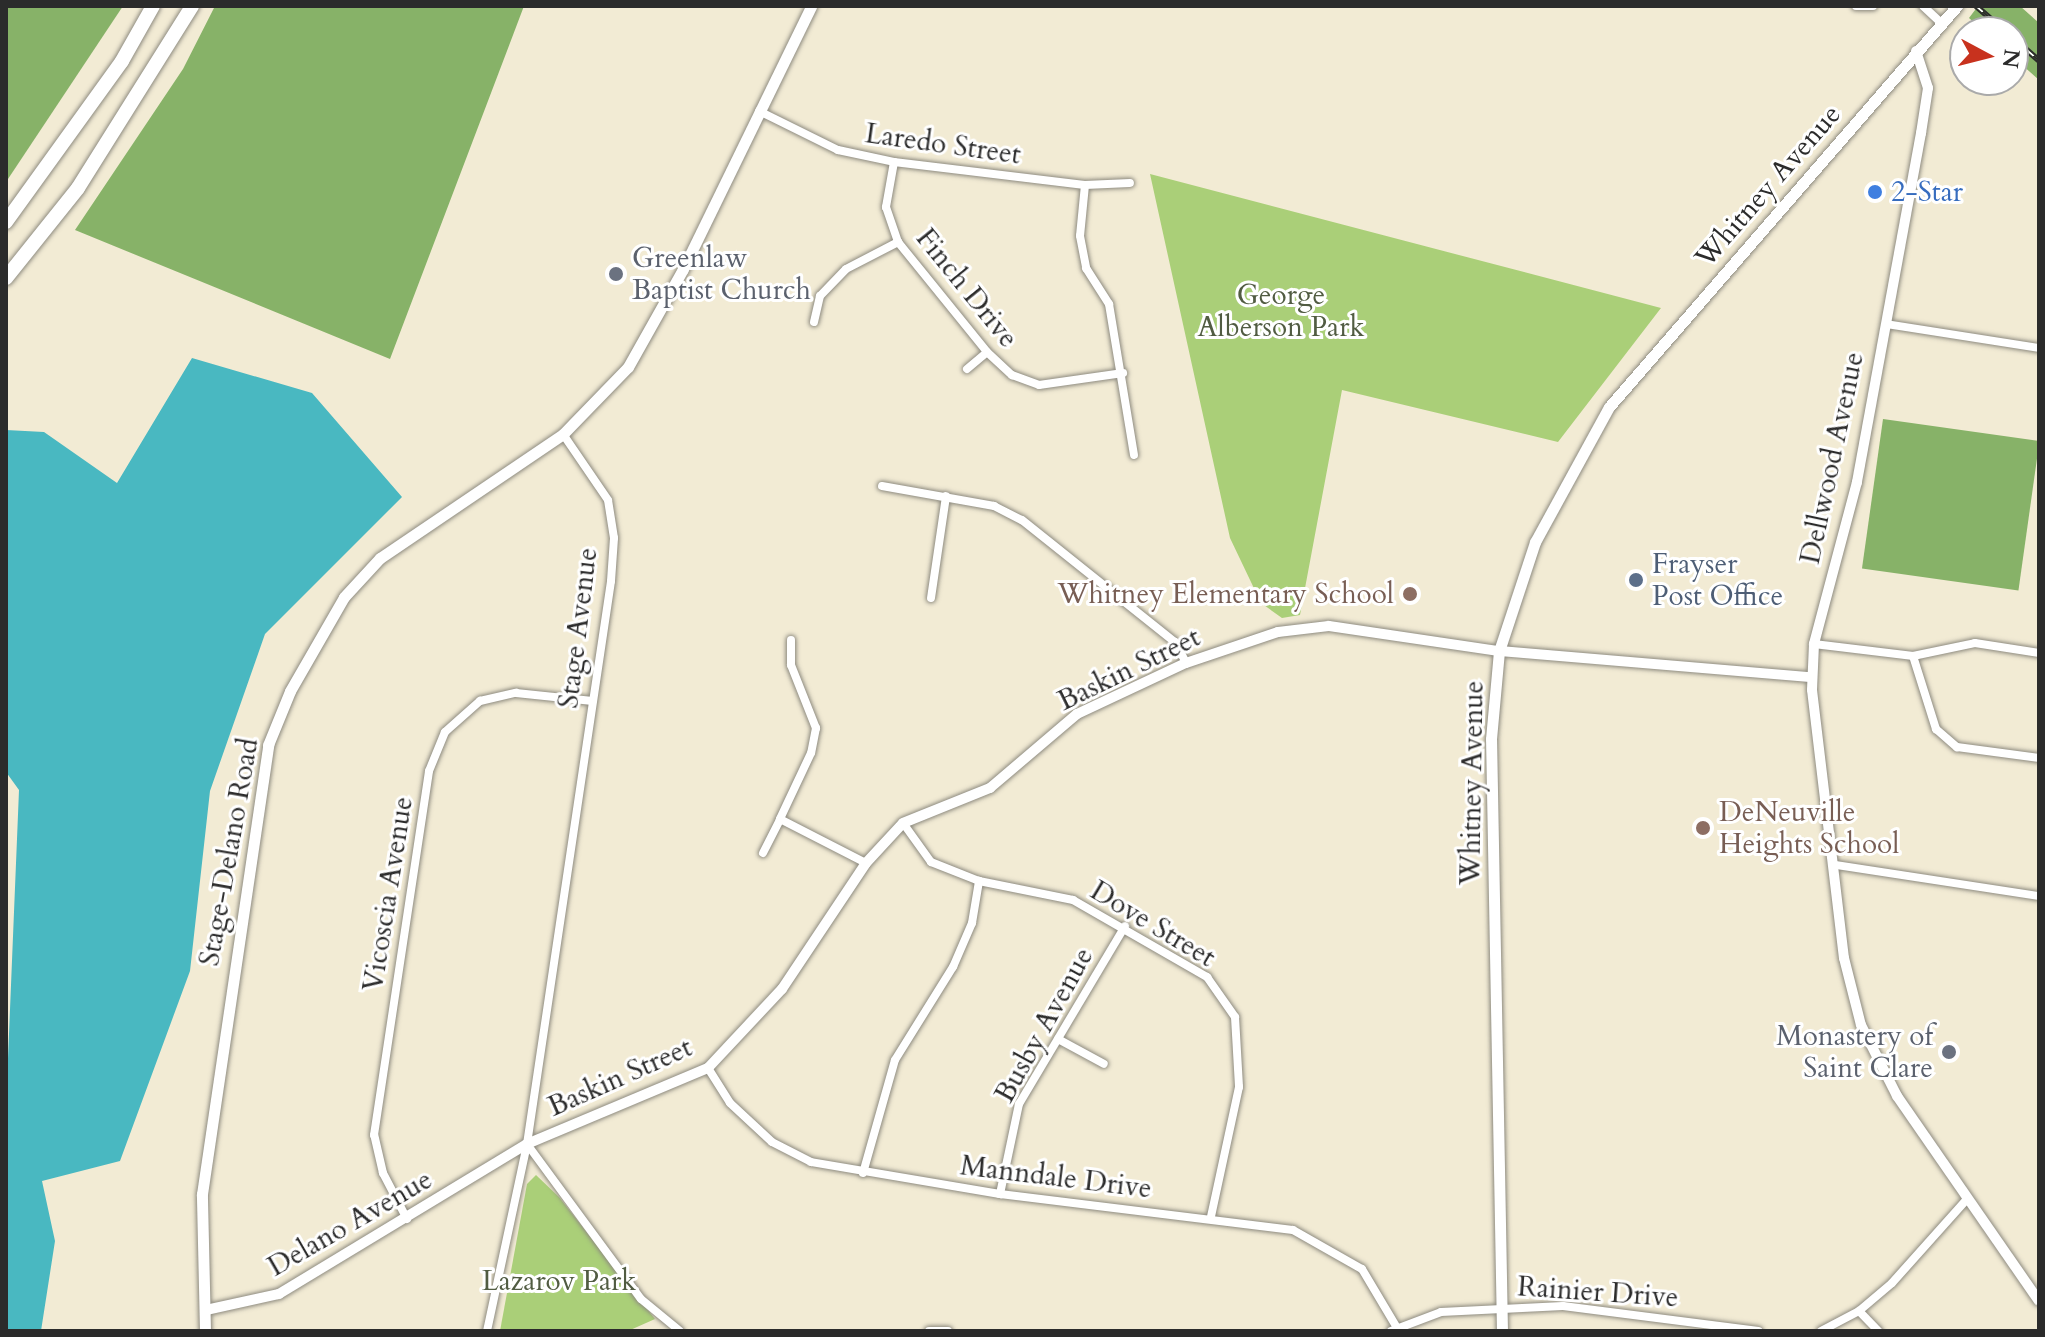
<!DOCTYPE html>
<style>
body{margin:0}
#map{position:relative;width:2045px;height:1337px;overflow:hidden;background:#f2ebd4;font-family:Cardo,serif}
div>[style]{position:absolute}
.green>*{inset:0;background:#aacf78}
.forest>*{inset:0;background:#87b268;transform-origin:0 0}
.water>*{inset:0;background:#49b8c1}
.roads{filter:drop-shadow(0 0 2px #8e8b80) drop-shadow(0 0 2px #8e8b80)}
.minor>*{height:8px;margin:-4px;padding:0 4px;transform-origin:4px;border-radius:4px;background:#fff}
.tertiary>*{height:10px;margin:-5px;padding:0 5px;transform-origin:5px;border-radius:5px;background:#fff}
.secondary>*{height:11px;margin:-5.5px;padding:0 5.5px;transform-origin:5.5px;border-radius:5.5px;background:#fff}
.motorway>*{height:14px;margin:-7px;padding:0 7px;transform-origin:7px;border-radius:7px;background:#fff}
.rail>*{height:6px;margin-top:-3px;transform-origin:0;background:repeating-linear-gradient(90deg,#fff 0 9px,#2b2b2b 0 18px);box-sizing:border-box;border-block:2px solid #2b2b2b}
.dots>*{width:22px;height:22px;translate:-50% -50%;box-sizing:border-box;border:4px solid #fff;border-radius:50%}
span{translate:-50% -50%;white-space:nowrap;text-align:center;line-height:1.15;-webkit-text-stroke:6px #fff;paint-order:stroke}
.street-label{font-size:28px;color:#2b2b2b}
.shop-label{font-size:28px;color:#366cbe}
.left{translate:0 -50%;text-align:left}
.worship-label{font-size:28px;color:#5b616d}
.right{translate:-100% -50%;text-align:right}
.park-label{font-size:28px;color:#515c42}
.service-label{font-size:28px;color:#4e5e75}
.education-label{font-size:28px;color:#785e54}
.frame{position:absolute;inset:0;border:8px solid #2b2b2b;pointer-events:none}
.north{position:absolute;left:1949px;top:16px;width:80px;height:80px;box-sizing:border-box;background:#fff;border:2px solid #aaa;border-radius:50%;rotate:97deg;font-size:22px;font-weight:700;line-height:32px;text-align:center;color:#2b2b2b}
.north::after{content:'';display:block;margin:auto;width:28px;height:36px;background:#c8321e;clip-path:polygon(50% 0,100% 100%,50% 72%,0 100%)}
</style>
<div id="map">
<div class="green">
<div style="clip-path:polygon(1150px 174px,1661px 308px,1558px 442px,1342px 390px,1300px 615px,1282px 618px,1261px 603px,1230px 538px)"></div>
<div style="clip-path:polygon(536px 1175px,559px 1197px,655px 1319px,628px 1331px,500px 1331px,527px 1184px)"></div>
</div>
<div class="forest">
<div style="clip-path:polygon(6px 6px,123px 6px,6px 182px)"></div>
<div style="clip-path:polygon(215px 6px,524px 6px,390px 359px,75px 230px,183px 69px)"></div>
<div style="clip-path:polygon(1978px 6px,2020px 6px,2039px 23px,2039px 80px,2013px 57px,2013px 32px,1985px 32px,1969px 18px)"></div>
<div style="left:1883px;top:419px;width:158px;height:151px;rotate:8deg"></div>
</div>
<div class="water">
<div style="clip-path:polygon(192px 358px,312px 393px,402px 497px,265px 634px,210px 791px,190px 971px,120px 1161px,42px 1181px,55px 1241px,41px 1331px,6px 1331px,6px 1107px,19px 790px,6px 772px,6px 430px,44px 432px,117px 483px)"></div>
</div>
<div class="roads">
<div class="minor">
<div style="left:1856px;top:6px;width:17px"></div>
<div style="left:1923px;top:6px;width:26px;rotate:43deg"></div>
<div style="left:759px;top:111px;width:88px;rotate:26.3deg"></div>
<div style="left:838px;top:150px;width:57px;rotate:12.1deg"></div>
<div style="left:894px;top:162px;width:192px;rotate:6.9deg"></div>
<div style="left:1085px;top:185px;width:45px;rotate:-2.5deg"></div>
<div style="left:894px;top:162px;width:46px;rotate:100.1deg"></div>
<div style="left:886px;top:207px;width:37px;rotate:71deg"></div>
<div style="left:898px;top:242px;width:141px;rotate:51deg"></div>
<div style="left:987px;top:352px;width:34px;rotate:43deg"></div>
<div style="left:1012px;top:375px;width:29px;rotate:20deg"></div>
<div style="left:1039px;top:385px;width:85px;rotate:-8.1deg"></div>
<div style="left:1085px;top:185px;width:51px;rotate:95.6deg"></div>
<div style="left:1080px;top:236px;width:33px;rotate:79deg"></div>
<div style="left:1086px;top:268px;width:43px;rotate:57.4deg"></div>
<div style="left:1109px;top:304px;width:153px;rotate:80.6deg"></div>
<div style="left:814px;top:322px;width:27px;rotate:-77deg"></div>
<div style="left:820px;top:296px;width:37px;rotate:-46deg"></div>
<div style="left:846px;top:269px;width:59px;rotate:-27.4deg"></div>
<div style="left:1886px;top:324px;width:155px;rotate:8.9deg"></div>
<div style="left:967px;top:369px;width:26px;rotate:-40deg"></div>
<div style="left:882px;top:486px;width:114px;rotate:10.1deg"></div>
<div style="left:994px;top:506px;width:31px;rotate:27deg"></div>
<div style="left:1022px;top:520px;width:196px;rotate:38.6deg"></div>
<div style="left:1175px;top:642px;width:24px;rotate:62deg"></div>
<div style="left:931px;top:598px;width:103px;rotate:-81.6deg"></div>
<div style="left:791px;top:640px;width:25px;rotate:90deg"></div>
<div style="left:791px;top:665px;width:68px;rotate:68.4deg"></div>
<div style="left:816px;top:728px;width:25px;rotate:101deg"></div>
<div style="left:811px;top:753px;width:73px;rotate:115.2deg"></div>
<div style="left:780px;top:819px;width:97px;rotate:27.1deg"></div>
<div style="left:1814px;top:644px;width:100px;rotate:6.9deg"></div>
<div style="left:1913px;top:656px;width:63px;rotate:-11.8deg"></div>
<div style="left:1975px;top:643px;width:65px;rotate:8.9deg"></div>
<div style="left:1913px;top:656px;width:77px;rotate:72.5deg"></div>
<div style="left:1936px;top:729px;width:28px;rotate:41deg"></div>
<div style="left:1957px;top:747px;width:83px;rotate:7.6deg"></div>
<div style="left:903px;top:823px;width:48px;rotate:54.3deg"></div>
<div style="left:931px;top:862px;width:52px;rotate:21.6deg"></div>
<div style="left:979px;top:881px;width:96px;rotate:11.4deg"></div>
<div style="left:1073px;top:900px;width:155px;rotate:29.9deg"></div>
<div style="left:1207px;top:977px;width:49px;rotate:55deg"></div>
<div style="left:1235px;top:1017px;width:70px;rotate:86.7deg"></div>
<div style="left:1239px;top:1087px;width:133px;rotate:102.2deg"></div>
<div style="left:763px;top:853px;width:38px;rotate:-63deg"></div>
<div style="left:1836px;top:865px;width:205px;rotate:8.7deg"></div>
<div style="left:1058px;top:1039px;width:52px;rotate:28.5deg"></div>
<div style="left:708px;top:1068px;width:41px;rotate:57.8deg"></div>
<div style="left:730px;top:1103px;width:57px;rotate:42.9deg"></div>
<div style="left:772px;top:1142px;width:44px;rotate:27.1deg"></div>
<div style="left:811px;top:1162px;width:192px;rotate:9.6deg"></div>
<div style="left:1000px;top:1194px;width:295px;rotate:7deg"></div>
<div style="left:1293px;top:1230px;width:79px;rotate:29.5deg"></div>
<div style="left:1362px;top:1269px;width:66px;rotate:59.2deg"></div>
<div style="left:527px;top:1144px;width:192px;rotate:53.7deg"></div>
<div style="left:641px;top:1299px;width:50px;rotate:39.4deg"></div>
<div style="left:863px;top:1173px;width:117px;rotate:-74.2deg"></div>
<div style="left:895px;top:1060px;width:110px;rotate:-58.1deg"></div>
<div style="left:953px;top:967px;width:48px;rotate:-66.6deg"></div>
<div style="left:972px;top:923px;width:43px;rotate:-80.5deg"></div>
<div style="left:1000px;top:1194px;width:92px;rotate:-78.1deg"></div>
<div style="left:1019px;top:1104px;width:207px;rotate:-59.2deg"></div>
<div style="left:407px;top:1219px;width:52px;rotate:-117.6deg"></div>
<div style="left:383px;top:1173px;width:39px;rotate:-103deg"></div>
<div style="left:374px;top:1135px;width:368px;rotate:-81.4deg"></div>
<div style="left:429px;top:771px;width:42px;rotate:-67.7deg"></div>
<div style="left:445px;top:732px;width:47px;rotate:-41.5deg"></div>
<div style="left:480px;top:701px;width:37px;rotate:-13deg"></div>
<div style="left:516px;top:693px;width:77px;rotate:5.9deg"></div>
<div style="left:1859px;top:1311px;width:28px;rotate:46deg"></div>
<div style="left:487px;top:1331px;width:191px;rotate:-77.9deg"></div>
<div style="left:527px;top:1144px;width:569px;rotate:-81.51deg"></div>
<div style="left:611px;top:581px;width:43px;rotate:-86deg"></div>
<div style="left:614px;top:538px;width:38px;rotate:-99deg"></div>
<div style="left:608px;top:500px;width:80px;rotate:-124.3deg"></div>
<div style="left:929px;top:1331px;width:19px"></div>
<div style="left:1391px;top:1331px;width:53px;rotate:-20.8deg"></div>
<div style="left:1441px;top:1312px;width:122px;rotate:-2.8deg"></div>
<div style="left:1563px;top:1306px;width:197px;rotate:7.3deg"></div>
<div style="left:1821px;top:1331px;width:43px;rotate:-27.8deg"></div>
<div style="left:1859px;top:1311px;width:43px;rotate:-40.3deg"></div>
<div style="left:1892px;top:1283px;width:113px;rotate:-48.2deg"></div>
</div>
<div class="tertiary">
<div style="left:1916px;top:51px;width:39px;rotate:72deg"></div>
<div style="left:1928px;top:88px;width:46px;rotate:98.8deg"></div>
<div style="left:1921px;top:133px;width:355px;rotate:100.4deg"></div>
<div style="left:1857px;top:482px;width:168px;rotate:104.9deg"></div>
<div style="left:1814px;top:644px;width:46px;rotate:92.5deg"></div>
<div style="left:1812px;top:690px;width:270px;rotate:83.2deg"></div>
<div style="left:1844px;top:958px;width:69px;rotate:75.8deg"></div>
<div style="left:1861px;top:1025px;width:80px;rotate:63.1deg"></div>
<div style="left:1897px;top:1096px;width:249px;rotate:55.3deg"></div>
<div style="left:206px;top:1310px;width:75px;rotate:-12.4deg"></div>
<div style="left:279px;top:1294px;width:290px;rotate:-31.2deg"></div>
<div style="left:527px;top:1144px;width:196px;rotate:-22.8deg"></div>
<div style="left:708px;top:1068px;width:108px;rotate:-46.9deg"></div>
<div style="left:782px;top:989px;width:151px;rotate:-56.3deg"></div>
<div style="left:866px;top:863px;width:54px;rotate:-47.2deg"></div>
<div style="left:903px;top:823px;width:94px;rotate:-21.9deg"></div>
<div style="left:990px;top:788px;width:114px;rotate:-40.4deg"></div>
<div style="left:1077px;top:714px;width:120px;rotate:-25.1deg"></div>
<div style="left:1186px;top:663px;width:97px;rotate:-18.6deg"></div>
<div style="left:1278px;top:632px;width:51px;rotate:-6.7deg"></div>
<div style="left:1329px;top:626px;width:172px;rotate:8.4deg"></div>
<div style="left:1499px;top:651px;width:313px;rotate:4.8deg"></div>
</div>
<div class="secondary">
<div style="left:205px;top:1331px;width:137px;rotate:-91.3deg"></div>
<div style="left:202px;top:1194px;width:454px;rotate:-81.6deg"></div>
<div style="left:268px;top:745px;width:58px;rotate:-67.8deg"></div>
<div style="left:290px;top:691px;width:108px;rotate:-60.1deg"></div>
<div style="left:344px;top:597px;width:53px;rotate:-47.3deg"></div>
<div style="left:380px;top:558px;width:221px;rotate:-34.1deg"></div>
<div style="left:563px;top:434px;width:93px;rotate:-45.9deg"></div>
<div style="left:628px;top:367px;width:112px;rotate:-60.7deg"></div>
<div style="left:683px;top:269px;width:292px;rotate:-64deg"></div>
<div style="left:1502px;top:1331px;width:592px;rotate:-91.06deg"></div>
<div style="left:1491px;top:739px;width:88px;rotate:-84.8deg"></div>
<div style="left:1499px;top:651px;width:115px;rotate:-71.7deg"></div>
<div style="left:1535px;top:542px;width:154px;rotate:-61.3deg"></div>
<div style="left:1609px;top:407px;width:531px;rotate:-49.05deg"></div>
</div>
<div class="motorway">
<div style="left:6px;top:222px;width:198px;rotate:-54.2deg"></div>
<div style="left:122px;top:61px;width:63px;rotate:-60.6deg"></div>
<div style="left:6px;top:278px;width:115px;rotate:-51.3deg"></div>
<div style="left:78px;top:188px;width:215px;rotate:-57.9deg"></div>
</div>
</div>
<div class="rail">
<div style="left:1976px;top:6px;width:40px;rotate:41deg"></div>
<div style="left:2013px;top:38px;width:35px;rotate:41deg"></div>
</div>
<div class="dots">
<div style="left:1875px;top:192px;background:#3f7fe0"></div>
<div style="left:616px;top:274px;background:#6b7280"></div>
<div style="left:1636px;top:580px;background:#5c6f8a"></div>
<div style="left:1410px;top:594px;background:#8d6e63"></div>
<div style="left:1703px;top:828px;background:#8d6e63"></div>
<div style="left:1949px;top:1052px;background:#6b7280"></div>
</div>
<div class="street-label">
<span style="left:943px;top:144px;rotate:8deg">Laredo Street</span>
<span style="left:1768px;top:186px;rotate:-49deg">Whitney Avenue</span>
<span style="left:967px;top:288px;rotate:51deg">Finch Drive</span>
<span style="left:1832px;top:458px;rotate:-78deg">Dellwood Avenue</span>
<span style="left:578px;top:628px;rotate:-83deg">Stage Avenue</span>
<span style="left:1129px;top:669px;rotate:-26deg">Baskin Street</span>
<span style="left:1472px;top:783px;rotate:-89deg">Whitney Avenue</span>
<span style="left:229px;top:852px;rotate:-80deg">Stage-Delano Road</span>
<span style="left:388px;top:894px;rotate:-81deg">Vicoscia Avenue</span>
<span style="left:1153px;top:924px;rotate:31deg">Dove Street</span>
<span style="left:1044px;top:1025px;rotate:-61deg">Busby Avenue</span>
<span style="left:620px;top:1077px;rotate:-24deg">Baskin Street</span>
<span style="left:1056px;top:1177px;rotate:7deg">Manndale Drive</span>
<span style="left:350px;top:1223px;rotate:-30deg">Delano Avenue</span>
<span style="left:1598px;top:1292px;rotate:4deg">Rainier Drive</span>
</div>
<div class="shop-label">
<span class="left" style="left:1891px;top:192px">2-Star</span>
</div>
<div class="worship-label">
<span class="left" style="left:632px;top:274px">Greenlaw<br>Baptist Church</span>
<span class="right" style="left:1933px;top:1052px">Monastery of<br>Saint Clare</span>
</div>
<div class="park-label">
<span style="left:1281px;top:311px">George<br>Alberson Park</span>
<span style="left:559px;top:1281px">Lazarov Park</span>
</div>
<div class="service-label">
<span class="left" style="left:1652px;top:580px">Frayser<br>Post Office</span>
</div>
<div class="education-label">
<span class="right" style="left:1394px;top:594px">Whitney Elementary School</span>
<span class="left" style="left:1719px;top:828px">DeNeuville<br>Heights School</span>
</div>
<div class="frame"></div>
<div class="north">N</div>
</div>
